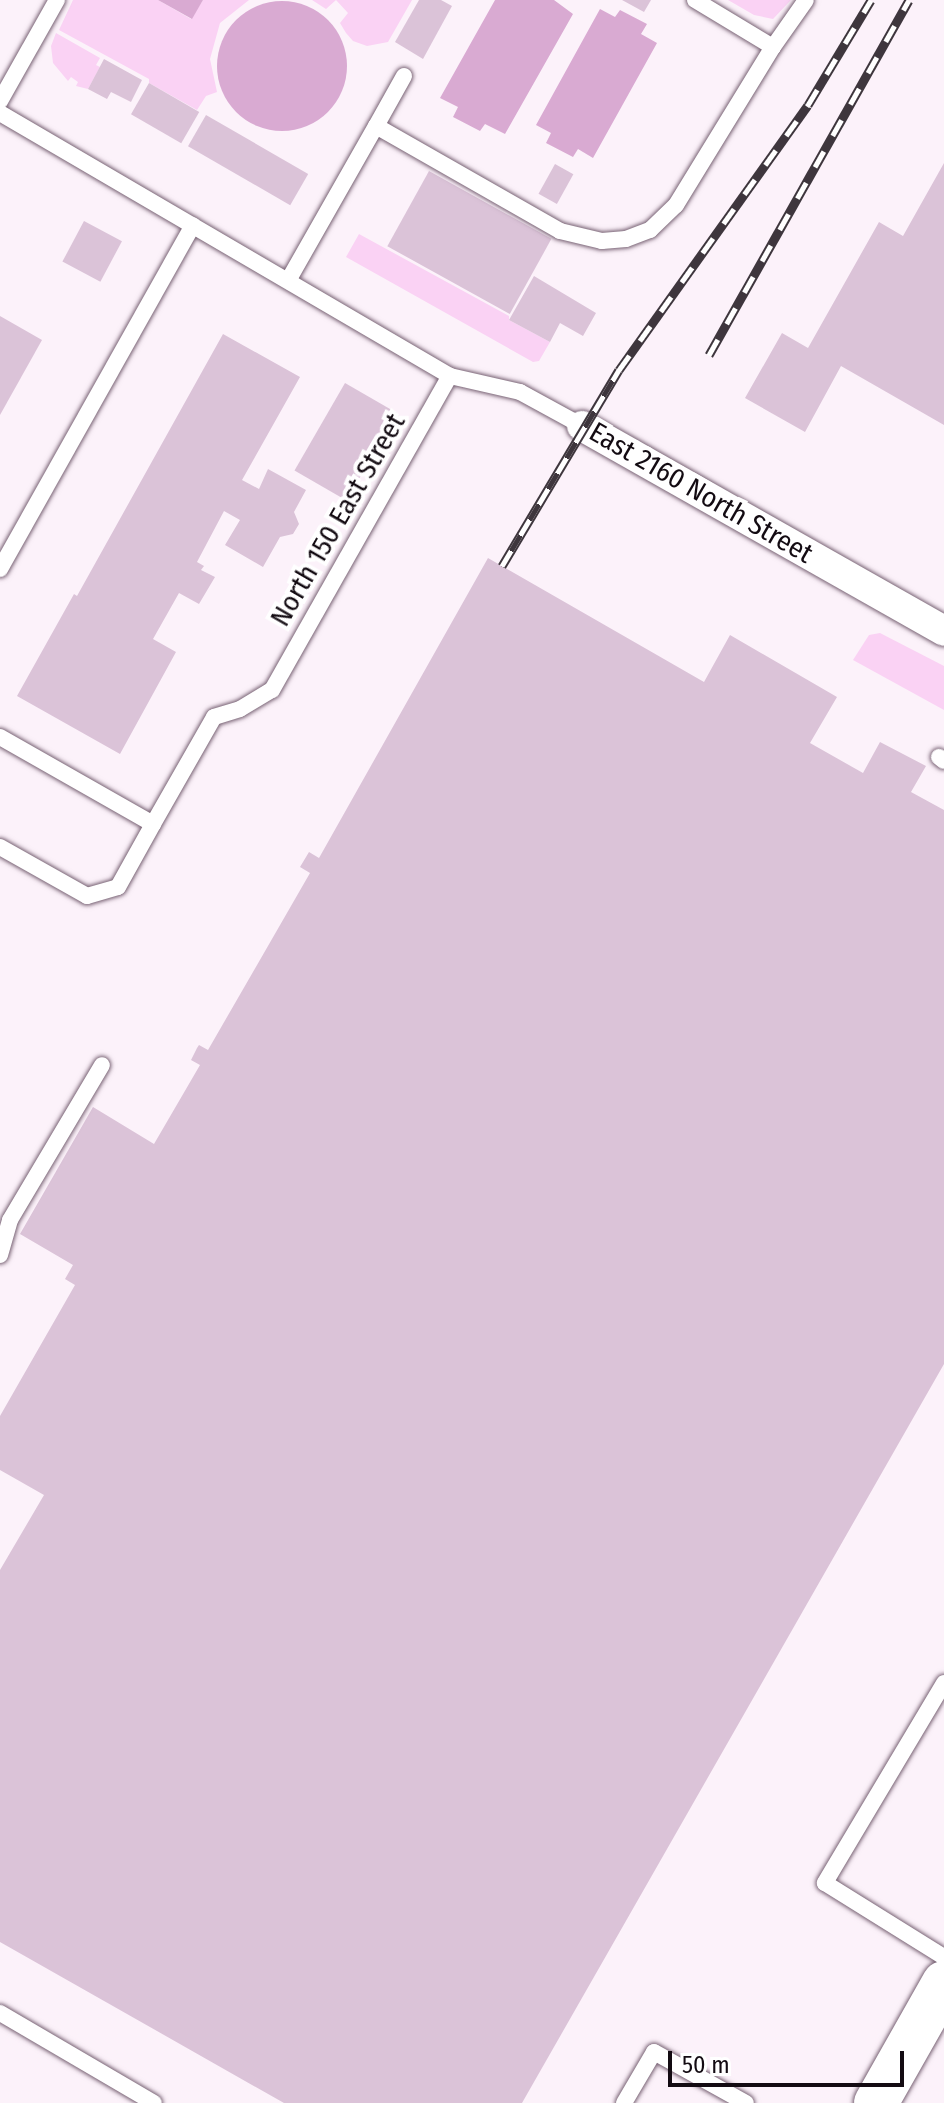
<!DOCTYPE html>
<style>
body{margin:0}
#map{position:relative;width:944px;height:2103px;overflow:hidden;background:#fcf2fa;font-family:"Fira Sans Condensed",sans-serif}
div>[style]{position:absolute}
.green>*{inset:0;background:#fad2f4}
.water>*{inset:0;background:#d9aad2}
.round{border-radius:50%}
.building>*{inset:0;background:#dbc3d8;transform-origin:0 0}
.roads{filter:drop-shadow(0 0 2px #786274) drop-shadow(0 0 2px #786274)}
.lane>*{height:16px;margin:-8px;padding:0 8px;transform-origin:8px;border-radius:8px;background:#fff}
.street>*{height:30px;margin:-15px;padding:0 15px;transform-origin:15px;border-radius:15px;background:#fff}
.secondary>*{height:44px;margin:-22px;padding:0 22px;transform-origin:22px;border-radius:22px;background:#fff}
.rail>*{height:9px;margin-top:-4.5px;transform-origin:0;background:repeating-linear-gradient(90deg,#fff 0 18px,#3e363d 0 36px);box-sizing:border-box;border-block:2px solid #3e363d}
span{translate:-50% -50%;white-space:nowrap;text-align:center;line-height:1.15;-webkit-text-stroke:8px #fff;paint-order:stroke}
.street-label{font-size:28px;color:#130b12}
.scale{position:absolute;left:668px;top:2051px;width:236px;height:36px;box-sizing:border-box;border:4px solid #130b12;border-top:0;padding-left:10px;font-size:24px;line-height:28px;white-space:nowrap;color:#130b12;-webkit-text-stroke:6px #fff;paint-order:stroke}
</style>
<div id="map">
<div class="green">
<div style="clip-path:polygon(73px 0,158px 0,191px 19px,203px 0,249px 0,220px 23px,210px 59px,217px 92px,206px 96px,197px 110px,149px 83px,149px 79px,59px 30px)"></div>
<div style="clip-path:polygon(312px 0,412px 0,388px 42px,367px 46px,353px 41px,346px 33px,340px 23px,348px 13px,336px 0,326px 9px)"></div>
<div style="clip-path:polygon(728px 0,791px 0,773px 19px,754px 15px)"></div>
<div style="clip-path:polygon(56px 33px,100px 58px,96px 65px,100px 67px,88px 89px,76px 86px,78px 82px,71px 77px,68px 81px,53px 63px,51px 46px)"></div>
<div style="clip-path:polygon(359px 234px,509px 316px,509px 320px,550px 342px,539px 361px,533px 362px,346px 257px)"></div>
<div style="clip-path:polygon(880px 633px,944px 666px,944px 710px,853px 660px,869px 635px)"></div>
</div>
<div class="water">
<div style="clip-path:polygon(158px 0,203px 0,192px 19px)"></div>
<div style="clip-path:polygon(495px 0,554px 0,573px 14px,505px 134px,485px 124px,480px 131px,453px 117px,458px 107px,440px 98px)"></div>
<div class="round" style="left:217px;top:1px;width:130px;height:130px"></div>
<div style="clip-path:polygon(600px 9px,615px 17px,620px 10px,647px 24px,641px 34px,657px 43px,593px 158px,578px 149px,573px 157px,546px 143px,551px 133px,536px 125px)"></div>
</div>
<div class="building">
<div style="clip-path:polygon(419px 0,441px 0,452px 6px,423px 59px,395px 42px)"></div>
<div style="clip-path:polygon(622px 0,651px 0,644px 12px)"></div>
<div style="clip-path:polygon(104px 59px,142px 80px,131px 102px,111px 92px,107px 99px,88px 89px)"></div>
<div style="left:149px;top:83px;width:58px;height:36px;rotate:30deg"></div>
<div style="left:206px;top:115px;width:118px;height:36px;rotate:30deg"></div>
<div style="clip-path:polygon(944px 163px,944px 425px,841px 366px,805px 432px,745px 398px,782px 333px,808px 348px,879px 222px,903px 236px)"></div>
<div style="left:555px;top:164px;width:21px;height:34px;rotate:29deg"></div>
<div style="left:429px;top:171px;width:140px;height:86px;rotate:29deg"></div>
<div style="left:84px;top:221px;width:43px;height:46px;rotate:28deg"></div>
<div style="clip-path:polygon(534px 276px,596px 313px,583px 336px,560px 323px,550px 342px,509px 320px)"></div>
<div style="clip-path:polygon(0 316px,42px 340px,0 415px)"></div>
<div style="clip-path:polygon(223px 334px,300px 377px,242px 480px,259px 489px,268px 469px,306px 490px,294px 512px,299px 524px,293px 534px,280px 537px,263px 567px,225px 545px,240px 520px,224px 511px,197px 562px,204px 566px,201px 570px,215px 577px,199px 604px,179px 593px,153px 639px,176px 652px,120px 754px,17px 696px,74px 594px,77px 596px)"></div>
<div style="left:345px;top:383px;width:60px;height:101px;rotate:30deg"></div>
<div style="clip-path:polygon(488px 558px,704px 682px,730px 635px,837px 697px,810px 743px,863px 773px,880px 742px,926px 766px,911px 792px,944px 810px,944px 1364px,522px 2103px,284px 2103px,0 1942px,0 1570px,44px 1495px,0 1470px,0 1416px,75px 1285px,65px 1279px,73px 1265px,20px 1234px,93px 1107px,154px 1144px,200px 1065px,191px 1060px,197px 1048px,199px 1045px,208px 1050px,310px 873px,300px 867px,309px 852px,319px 858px)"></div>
</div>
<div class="roads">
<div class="lane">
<div style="left:695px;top:0;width:91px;rotate:31.1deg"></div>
<div style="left:773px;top:47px;width:57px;rotate:-54.9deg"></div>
<div style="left:404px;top:76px;width:57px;rotate:119.2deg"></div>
<div style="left:376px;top:126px;width:212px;rotate:29.7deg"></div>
<div style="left:560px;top:231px;width:43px;rotate:13.4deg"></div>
<div style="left:602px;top:241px;width:24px;rotate:-5deg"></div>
<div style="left:626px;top:239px;width:26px;rotate:-21deg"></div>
<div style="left:650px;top:230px;width:36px;rotate:-44deg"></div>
<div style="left:676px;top:205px;width:185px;rotate:-58.5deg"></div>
<div style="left:0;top:101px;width:116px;rotate:-60.6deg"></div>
<div style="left:0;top:113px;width:521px;rotate:30.3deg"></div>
<div style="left:450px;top:376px;width:72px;rotate:12.9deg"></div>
<div style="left:520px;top:392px;width:71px;rotate:28.7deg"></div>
<div style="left:289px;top:279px;width:176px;rotate:-60.4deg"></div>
<div style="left:0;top:569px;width:394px;rotate:-60.7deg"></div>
<div style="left:0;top:737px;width:176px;rotate:29.6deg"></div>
<div style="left:153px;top:824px;width:123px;rotate:-60.3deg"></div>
<div style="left:214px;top:717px;width:27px;rotate:-17deg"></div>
<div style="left:240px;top:709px;width:37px;rotate:-31deg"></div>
<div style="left:272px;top:690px;width:361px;rotate:-60.5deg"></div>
<div style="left:939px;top:757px;width:6px;rotate:39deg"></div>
<div style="left:0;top:847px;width:100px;rotate:29.4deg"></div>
<div style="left:87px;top:896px;width:32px;rotate:-16deg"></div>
<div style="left:118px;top:887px;width:72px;rotate:-60.9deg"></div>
<div style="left:0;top:1255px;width:36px;rotate:-74deg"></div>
<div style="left:10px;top:1220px;width:180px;rotate:-59.3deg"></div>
<div style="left:944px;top:1683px;width:233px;rotate:120.8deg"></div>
<div style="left:825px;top:1883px;width:140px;rotate:31.9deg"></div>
<div style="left:0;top:2013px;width:178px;rotate:30.3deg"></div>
<div style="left:624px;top:2103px;width:59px;rotate:-59.5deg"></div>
<div style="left:654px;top:2052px;width:105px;rotate:29deg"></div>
</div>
<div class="street">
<div style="left:582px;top:426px;width:416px;rotate:29.5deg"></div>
</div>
<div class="secondary">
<div style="left:876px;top:2103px;width:138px;rotate:-60.5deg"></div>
</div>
</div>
<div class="rail">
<div style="left:709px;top:355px;width:407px;rotate:-60.6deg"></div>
<div style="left:502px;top:566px;width:228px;rotate:-59.2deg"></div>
<div style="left:619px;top:370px;width:325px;rotate:-54.5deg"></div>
<div style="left:808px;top:105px;width:122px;rotate:-59deg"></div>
</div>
<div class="street-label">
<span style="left:701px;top:493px;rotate:30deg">East 2160 North Street</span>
<span style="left:338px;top:520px;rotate:-60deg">North 150 East Street</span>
</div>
<div class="scale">50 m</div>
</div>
